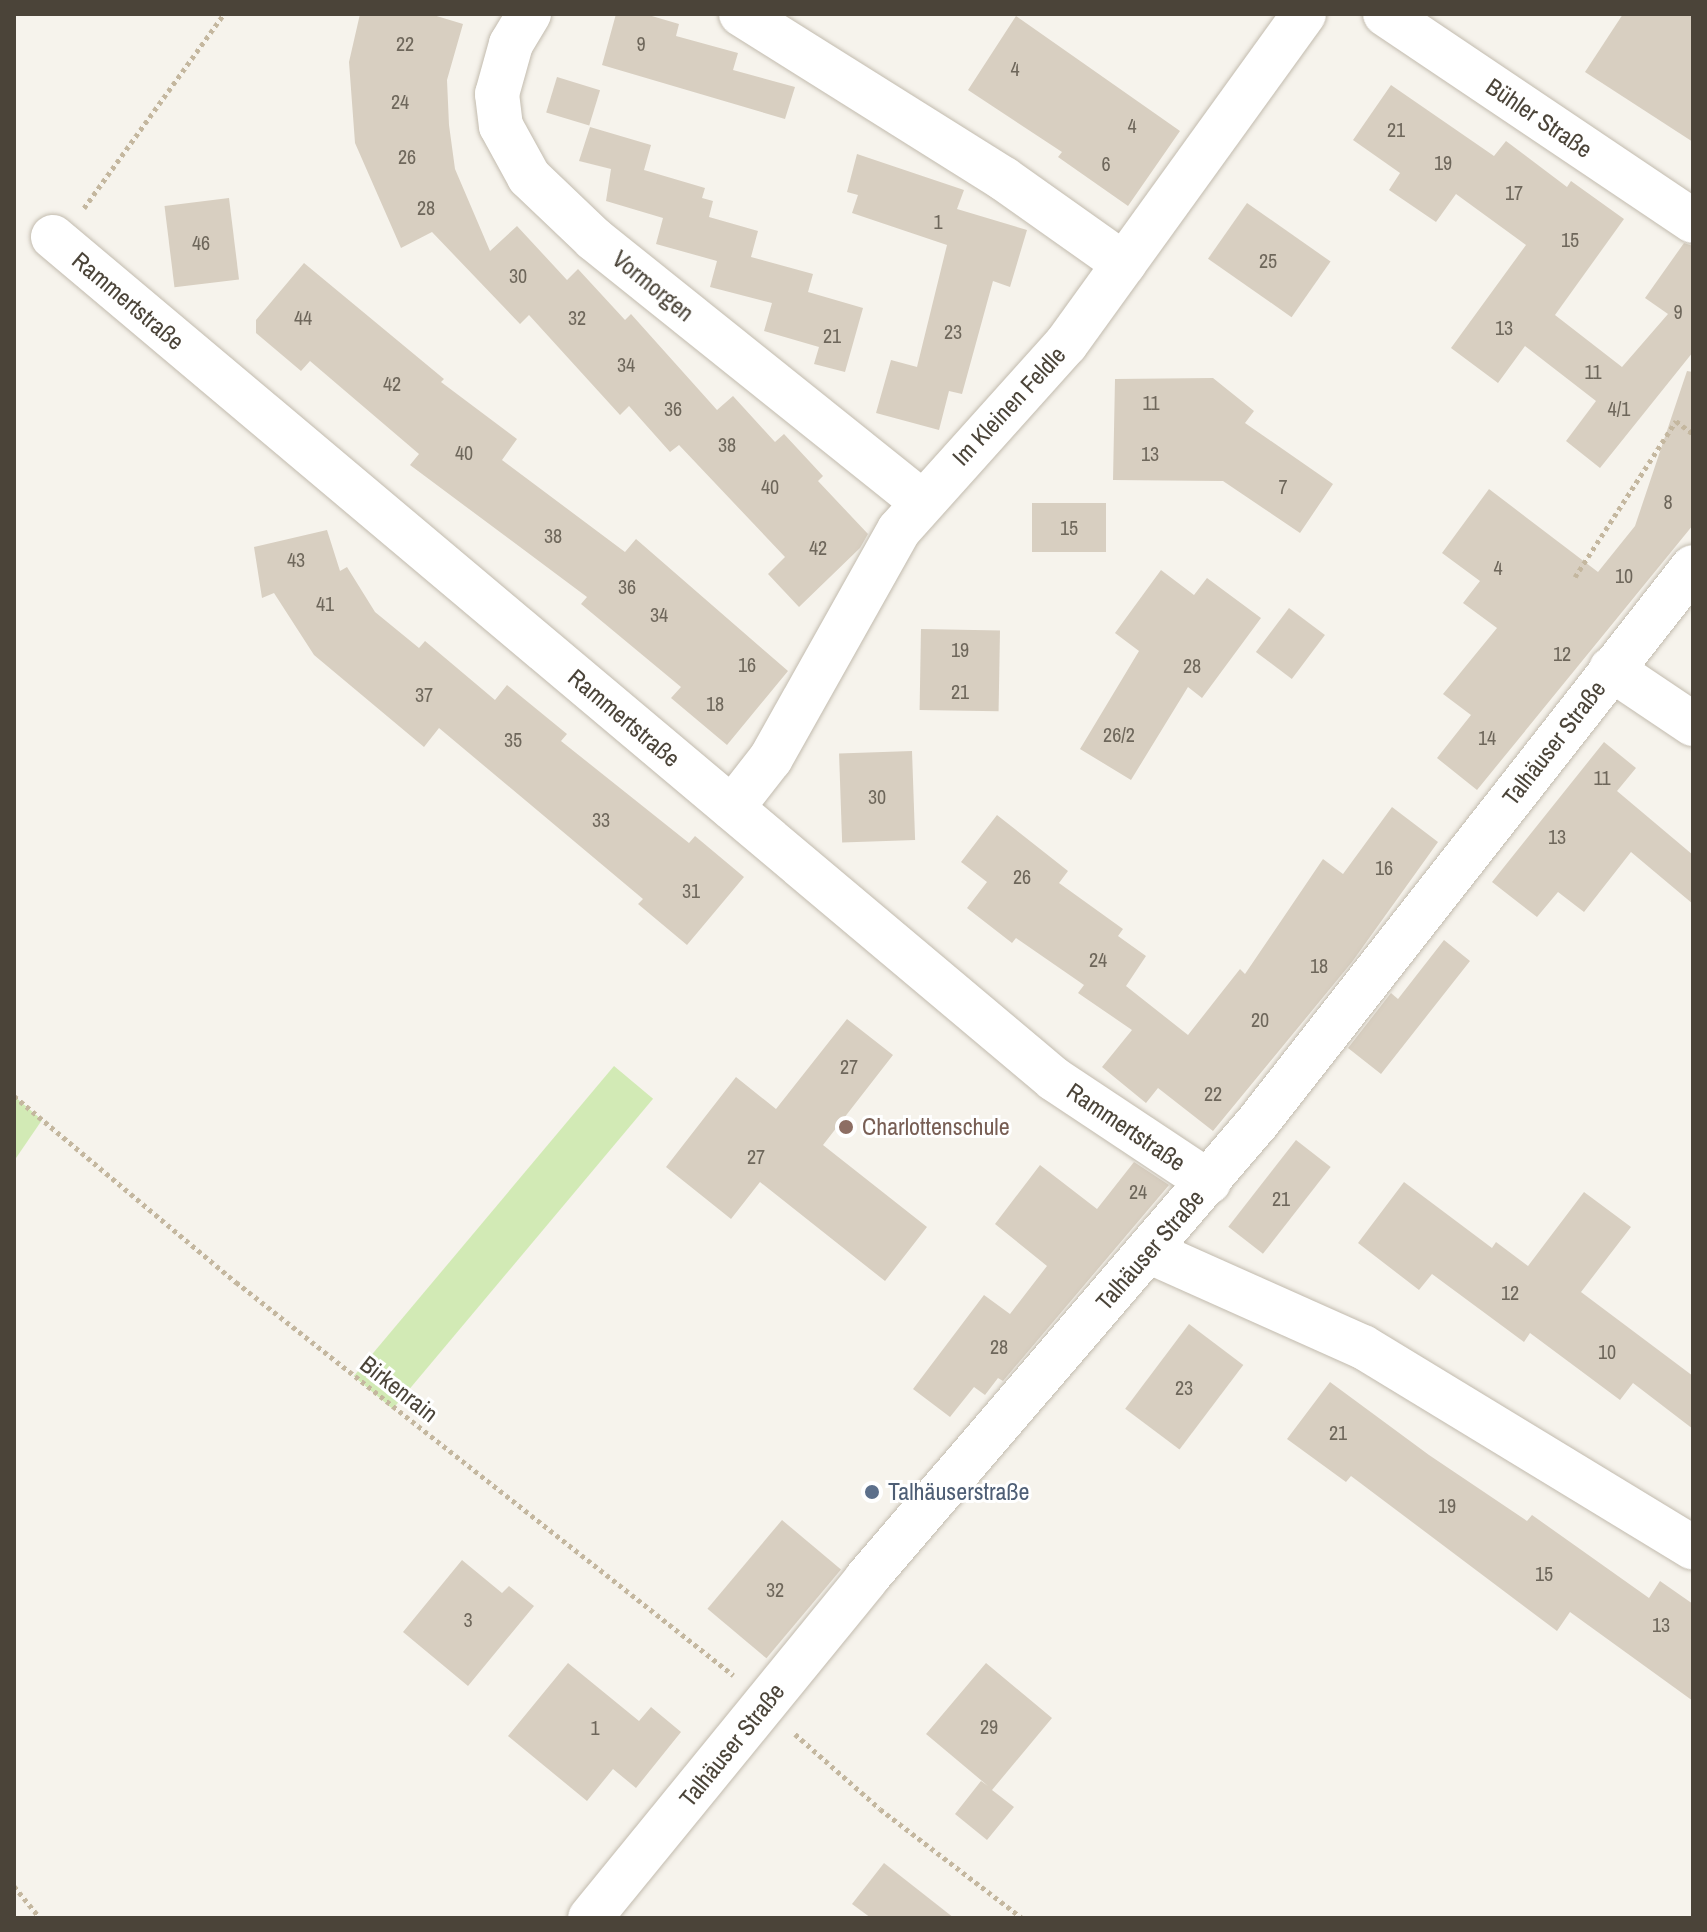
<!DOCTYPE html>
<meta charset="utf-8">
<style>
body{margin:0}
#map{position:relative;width:1707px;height:1932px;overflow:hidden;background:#f6f3ec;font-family:"Archivo Narrow",sans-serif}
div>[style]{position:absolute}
.green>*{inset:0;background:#d2eab5;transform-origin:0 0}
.building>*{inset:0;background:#d8cfc1;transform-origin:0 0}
.path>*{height:5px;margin-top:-2.5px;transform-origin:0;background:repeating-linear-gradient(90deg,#c4b79f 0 4px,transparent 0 8px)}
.roads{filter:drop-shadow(0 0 2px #c2bbae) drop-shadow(0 0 2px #c2bbae)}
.minor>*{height:44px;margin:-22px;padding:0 22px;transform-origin:22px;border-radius:22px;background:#fff}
.dots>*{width:22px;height:22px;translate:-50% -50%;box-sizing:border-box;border:4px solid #fff;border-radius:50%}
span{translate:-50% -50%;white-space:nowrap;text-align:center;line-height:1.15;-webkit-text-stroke:6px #fff;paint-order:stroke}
.number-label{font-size:20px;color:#6e675b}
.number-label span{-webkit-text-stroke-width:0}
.street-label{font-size:24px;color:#4b4439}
.education-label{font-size:24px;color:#785e54}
.left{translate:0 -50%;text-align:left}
.service-label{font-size:24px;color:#4e5e75}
.frame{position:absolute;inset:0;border:16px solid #4b4439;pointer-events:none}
</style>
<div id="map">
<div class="green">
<div style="left:614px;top:1066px;width:51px;height:405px;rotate:40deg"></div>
<div style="clip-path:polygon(14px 1096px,42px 1120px,14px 1161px)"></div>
</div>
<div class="building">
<div style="clip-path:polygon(360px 14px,430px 14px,463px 24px,447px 80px,449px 125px,455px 169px,490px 251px,517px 226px,567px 280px,578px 269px,625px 320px,631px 314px,717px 410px,733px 396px,775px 442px,784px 434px,823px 476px,818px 481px,868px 534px,860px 548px,799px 607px,768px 574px,785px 557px,679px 445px,670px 452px,629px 406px,620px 415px,529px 315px,520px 324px,432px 232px,401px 248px,355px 143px,349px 62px)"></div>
<div style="clip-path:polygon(616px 14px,645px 14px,679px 24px,676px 36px,738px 53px,733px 70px,795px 87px,785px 119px,602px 65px)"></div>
<div style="clip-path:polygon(1623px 14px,1693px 14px,1693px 142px,1585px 72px)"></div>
<div style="clip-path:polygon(1016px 16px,1180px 131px,1128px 206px,1058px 157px,1062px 152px,968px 90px)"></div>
<div style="left:557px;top:77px;width:45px;height:37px;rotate:17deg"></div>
<div style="clip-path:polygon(1391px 85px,1494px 156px,1506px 141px,1567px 187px,1571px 181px,1624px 219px,1555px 315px,1622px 367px,1668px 314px,1645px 298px,1684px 243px,1693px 246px,1693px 352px,1600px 468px,1566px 441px,1596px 401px,1525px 346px,1498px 383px,1451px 348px,1526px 245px,1456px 194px,1436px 222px,1389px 190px,1400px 173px,1353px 140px)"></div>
<div style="clip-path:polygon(590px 127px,651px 145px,644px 170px,705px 188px,702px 198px,713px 201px,709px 217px,758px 231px,751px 257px,813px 274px,808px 292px,863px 308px,845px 372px,814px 364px,819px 347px,764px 331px,772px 303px,710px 287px,717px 261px,656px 244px,663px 218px,606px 201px,611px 169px,579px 161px)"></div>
<div style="clip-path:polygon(857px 154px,964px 190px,957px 209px,1027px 230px,1010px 287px,993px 281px,962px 394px,949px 391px,939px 430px,876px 413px,891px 360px,917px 367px,947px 245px,852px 213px,858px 195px,847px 192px)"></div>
<div style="left:229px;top:198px;width:82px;height:65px;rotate:83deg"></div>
<div style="left:1247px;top:203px;width:102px;height:68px;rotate:35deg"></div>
<div style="clip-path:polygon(304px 263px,444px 379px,441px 382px,517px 439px,502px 460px,625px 552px,636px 539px,788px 671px,727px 745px,671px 698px,681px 687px,581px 604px,587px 597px,410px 465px,419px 454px,310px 361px,301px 371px,256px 333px,256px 320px)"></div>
<div style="clip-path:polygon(1687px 371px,1693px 372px,1693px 525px,1477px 790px,1437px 758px,1471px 715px,1443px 694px,1497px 628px,1463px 603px,1480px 581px,1442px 553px,1489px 489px,1598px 572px,1635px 526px)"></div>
<div style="clip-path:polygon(1213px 378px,1254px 411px,1245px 423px,1333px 484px,1300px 533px,1223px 481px,1113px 480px,1115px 379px)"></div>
<div style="left:1032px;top:503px;width:74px;height:49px"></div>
<div style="clip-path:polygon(327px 530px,340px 571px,347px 567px,375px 612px,419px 648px,425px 641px,495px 700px,507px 685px,567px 734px,561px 741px,689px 843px,695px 836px,744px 877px,687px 945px,638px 904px,643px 899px,439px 728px,424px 747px,314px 655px,274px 593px,262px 598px,254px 547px)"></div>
<div style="clip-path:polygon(1161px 570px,1194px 595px,1207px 578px,1261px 618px,1202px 698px,1188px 687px,1131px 780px,1080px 749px,1139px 651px,1115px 633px)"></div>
<div style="left:1289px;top:608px;width:45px;height:55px;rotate:37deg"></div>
<div style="left:921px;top:629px;width:79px;height:81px;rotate:1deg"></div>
<div style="clip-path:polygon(1604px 742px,1636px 768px,1617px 791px,1693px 855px,1693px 904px,1631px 852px,1584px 912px,1558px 892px,1537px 917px,1492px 882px)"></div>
<div style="left:912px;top:751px;width:89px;height:73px;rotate:88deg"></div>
<div style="clip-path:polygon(1392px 807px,1438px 842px,1352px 962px,1213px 1131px,1158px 1088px,1146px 1103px,1102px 1067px,1132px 1030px,1078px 993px,1084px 985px,1016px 938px,1012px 943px,967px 908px,987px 882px,961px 862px,997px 815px,1068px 871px,1059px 883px,1123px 929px,1118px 936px,1146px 956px,1126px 986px,1188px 1035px,1240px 969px,1245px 974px,1323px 859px,1343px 874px)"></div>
<div style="clip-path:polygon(1444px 940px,1470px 961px,1381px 1074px,1348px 1048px,1391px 993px,1398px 999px)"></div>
<div style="clip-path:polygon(847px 1019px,893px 1055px,823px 1145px,927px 1227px,885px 1281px,760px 1182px,731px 1219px,666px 1167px,736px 1077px,776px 1109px)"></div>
<div style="left:1296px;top:1140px;width:44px;height:110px;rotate:38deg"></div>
<div style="clip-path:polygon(1134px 1162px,1169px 1185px,1003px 1381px,998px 1378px,985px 1395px,974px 1387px,950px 1417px,913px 1389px,984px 1295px,1010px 1314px,1047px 1266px,995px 1224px,1040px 1165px,1097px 1209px)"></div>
<div style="clip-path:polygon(1404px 1182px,1492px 1248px,1496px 1242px,1528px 1266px,1584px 1192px,1631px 1227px,1581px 1292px,1693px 1376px,1693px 1429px,1633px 1383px,1620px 1400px,1530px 1333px,1524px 1342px,1432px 1274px,1419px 1290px,1358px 1243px)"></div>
<div style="left:1189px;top:1324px;width:68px;height:106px;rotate:37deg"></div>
<div style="clip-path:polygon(1330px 1382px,1429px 1455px,1527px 1521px,1532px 1515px,1649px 1598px,1660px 1581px,1693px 1604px,1693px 1701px,1570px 1612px,1557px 1631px,1351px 1476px,1346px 1482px,1287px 1439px)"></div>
<div style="left:782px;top:1520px;width:77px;height:116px;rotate:40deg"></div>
<div style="clip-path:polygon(462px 1560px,502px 1593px,509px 1586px,534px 1606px,468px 1686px,403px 1632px)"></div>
<div style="clip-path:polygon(568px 1663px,639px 1721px,651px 1707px,681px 1732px,636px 1788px,613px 1769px,587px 1801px,508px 1736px)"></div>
<div style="clip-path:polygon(986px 1663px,1052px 1718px,992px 1790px,1014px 1807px,987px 1840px,955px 1814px,981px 1781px,988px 1786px,926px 1734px)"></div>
<div style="clip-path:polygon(884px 1863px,954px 1918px,871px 1918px,852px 1904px)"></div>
</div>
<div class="path">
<div style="left:84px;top:208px;width:239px;rotate:-54.2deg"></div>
<div style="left:1575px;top:577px;width:186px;rotate:-57.1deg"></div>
<div style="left:1676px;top:421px;width:21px;rotate:37deg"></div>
<div style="left:14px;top:1096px;width:290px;rotate:40deg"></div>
<div style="left:236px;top:1282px;width:634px;rotate:38.33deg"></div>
<div style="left:795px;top:1734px;width:113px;rotate:41.4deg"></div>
<div style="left:880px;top:1809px;width:179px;rotate:37.5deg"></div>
<div style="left:14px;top:1886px;width:41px;rotate:50.9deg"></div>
</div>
<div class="roads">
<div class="minor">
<div style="left:529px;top:14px;width:35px;rotate:121deg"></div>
<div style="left:511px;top:44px;width:52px;rotate:105.6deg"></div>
<div style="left:497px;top:94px;width:32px;rotate:83deg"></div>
<div style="left:501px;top:126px;width:58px;rotate:61.2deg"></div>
<div style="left:529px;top:177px;width:90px;rotate:43.6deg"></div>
<div style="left:594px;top:239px;width:419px;rotate:38.7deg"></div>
<div style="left:741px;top:14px;width:310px;rotate:32.1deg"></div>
<div style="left:1004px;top:179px;width:147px;rotate:35.3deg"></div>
<div style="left:1385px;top:14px;width:371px;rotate:33.9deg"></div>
<div style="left:53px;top:237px;width:1308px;rotate:40.07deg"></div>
<div style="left:1054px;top:1079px;width:186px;rotate:33.6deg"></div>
<div style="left:1611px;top:669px;width:99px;rotate:33.9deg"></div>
<div style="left:732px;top:808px;width:63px;rotate:-52deg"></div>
<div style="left:771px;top:758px;width:261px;rotate:-60.7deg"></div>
<div style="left:899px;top:530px;width:250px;rotate:-48.1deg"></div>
<div style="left:1066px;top:344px;width:407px;rotate:-54.2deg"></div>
<div style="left:1148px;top:1251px;width:235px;rotate:24.1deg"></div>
<div style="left:1363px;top:1347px;width:386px;rotate:31.3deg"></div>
<div style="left:590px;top:1918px;width:437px;rotate:-50.8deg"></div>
<div style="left:866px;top:1579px;width:602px;rotate:-49.38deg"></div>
<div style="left:1258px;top:1122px;width:705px;rotate:-51.91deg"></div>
</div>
</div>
<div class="dots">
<div style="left:846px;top:1127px;background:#8d6e63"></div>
<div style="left:872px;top:1492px;background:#5c6f8a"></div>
</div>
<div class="number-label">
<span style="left:405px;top:43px">22</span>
<span style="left:641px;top:43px">9</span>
<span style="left:1015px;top:68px">4</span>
<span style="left:400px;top:101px">24</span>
<span style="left:1132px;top:125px">4</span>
<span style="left:1396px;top:129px">21</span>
<span style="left:407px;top:156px">26</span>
<span style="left:1443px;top:162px">19</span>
<span style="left:1106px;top:163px">6</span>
<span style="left:1514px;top:192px">17</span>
<span style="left:426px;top:207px">28</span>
<span style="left:938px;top:221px">1</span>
<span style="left:1570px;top:239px">15</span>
<span style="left:201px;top:242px">46</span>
<span style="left:1268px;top:260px">25</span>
<span style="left:518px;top:275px">30</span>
<span style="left:1678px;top:311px">9</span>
<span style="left:303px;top:317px">44</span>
<span style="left:577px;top:317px">32</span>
<span style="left:1504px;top:327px">13</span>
<span style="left:953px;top:331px">23</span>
<span style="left:832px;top:335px">21</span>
<span style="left:626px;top:364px">34</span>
<span style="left:1593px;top:371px">11</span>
<span style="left:392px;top:383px">42</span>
<span style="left:1151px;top:402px">11</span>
<span style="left:673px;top:408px">36</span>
<span style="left:1619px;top:408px">4/1</span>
<span style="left:727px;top:444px">38</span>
<span style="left:464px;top:452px">40</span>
<span style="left:1150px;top:453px">13</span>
<span style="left:770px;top:486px">40</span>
<span style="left:1283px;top:486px">7</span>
<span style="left:1668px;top:501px">8</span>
<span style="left:1069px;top:527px">15</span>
<span style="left:553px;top:535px">38</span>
<span style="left:818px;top:547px">42</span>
<span style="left:296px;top:559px">43</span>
<span style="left:1498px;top:567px">4</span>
<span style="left:1624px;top:575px">10</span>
<span style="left:627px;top:586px">36</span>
<span style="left:325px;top:603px">41</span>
<span style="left:659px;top:614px">34</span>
<span style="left:960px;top:649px">19</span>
<span style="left:1562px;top:653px">12</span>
<span style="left:747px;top:664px">16</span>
<span style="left:1192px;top:665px">28</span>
<span style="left:960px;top:691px">21</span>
<span style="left:424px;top:694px">37</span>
<span style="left:715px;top:703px">18</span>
<span style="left:1119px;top:734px">26/2</span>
<span style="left:1487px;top:737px">14</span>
<span style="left:513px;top:739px">35</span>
<span style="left:1602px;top:777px">11</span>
<span style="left:877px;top:796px">30</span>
<span style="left:601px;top:819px">33</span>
<span style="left:1557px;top:836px">13</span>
<span style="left:1384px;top:867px">16</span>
<span style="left:1022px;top:876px">26</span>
<span style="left:691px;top:890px">31</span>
<span style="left:1098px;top:959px">24</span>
<span style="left:1319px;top:965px">18</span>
<span style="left:1260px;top:1019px">20</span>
<span style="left:849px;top:1066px">27</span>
<span style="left:1213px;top:1093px">22</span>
<span style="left:756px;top:1156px">27</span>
<span style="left:1138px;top:1191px">24</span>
<span style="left:1281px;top:1198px">21</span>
<span style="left:1510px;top:1292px">12</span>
<span style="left:999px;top:1346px">28</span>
<span style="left:1607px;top:1351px">10</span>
<span style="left:1184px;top:1387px">23</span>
<span style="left:1338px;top:1432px">21</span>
<span style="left:1447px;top:1505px">19</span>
<span style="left:1544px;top:1573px">15</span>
<span style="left:775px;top:1589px">32</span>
<span style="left:468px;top:1619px">3</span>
<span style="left:1661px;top:1624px">13</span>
<span style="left:989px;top:1726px">29</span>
<span style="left:595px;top:1727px">1</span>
</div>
<div class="street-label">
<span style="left:1539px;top:118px;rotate:34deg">Bühler Straße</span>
<span style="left:653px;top:286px;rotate:39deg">Vormorgen</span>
<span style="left:128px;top:301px;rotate:40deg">Rammertstraße</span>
<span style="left:1009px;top:406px;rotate:-47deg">Im Kleinen Feldle</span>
<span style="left:624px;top:718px;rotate:40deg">Rammertstraße</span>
<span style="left:1554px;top:743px;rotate:-52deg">Talhäuser Straße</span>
<span style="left:1126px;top:1127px;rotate:34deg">Rammertstraße</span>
<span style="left:1150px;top:1250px;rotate:-49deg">Talhäuser Straße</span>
<span style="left:399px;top:1389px;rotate:38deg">Birkenrain</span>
<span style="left:732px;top:1745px;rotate:-51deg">Talhäuser Straße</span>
</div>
<div class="education-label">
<span class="left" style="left:862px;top:1127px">Charlottenschule</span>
</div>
<div class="service-label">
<span class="left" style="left:888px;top:1492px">Talhäuserstraße</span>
</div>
<div class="frame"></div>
</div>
